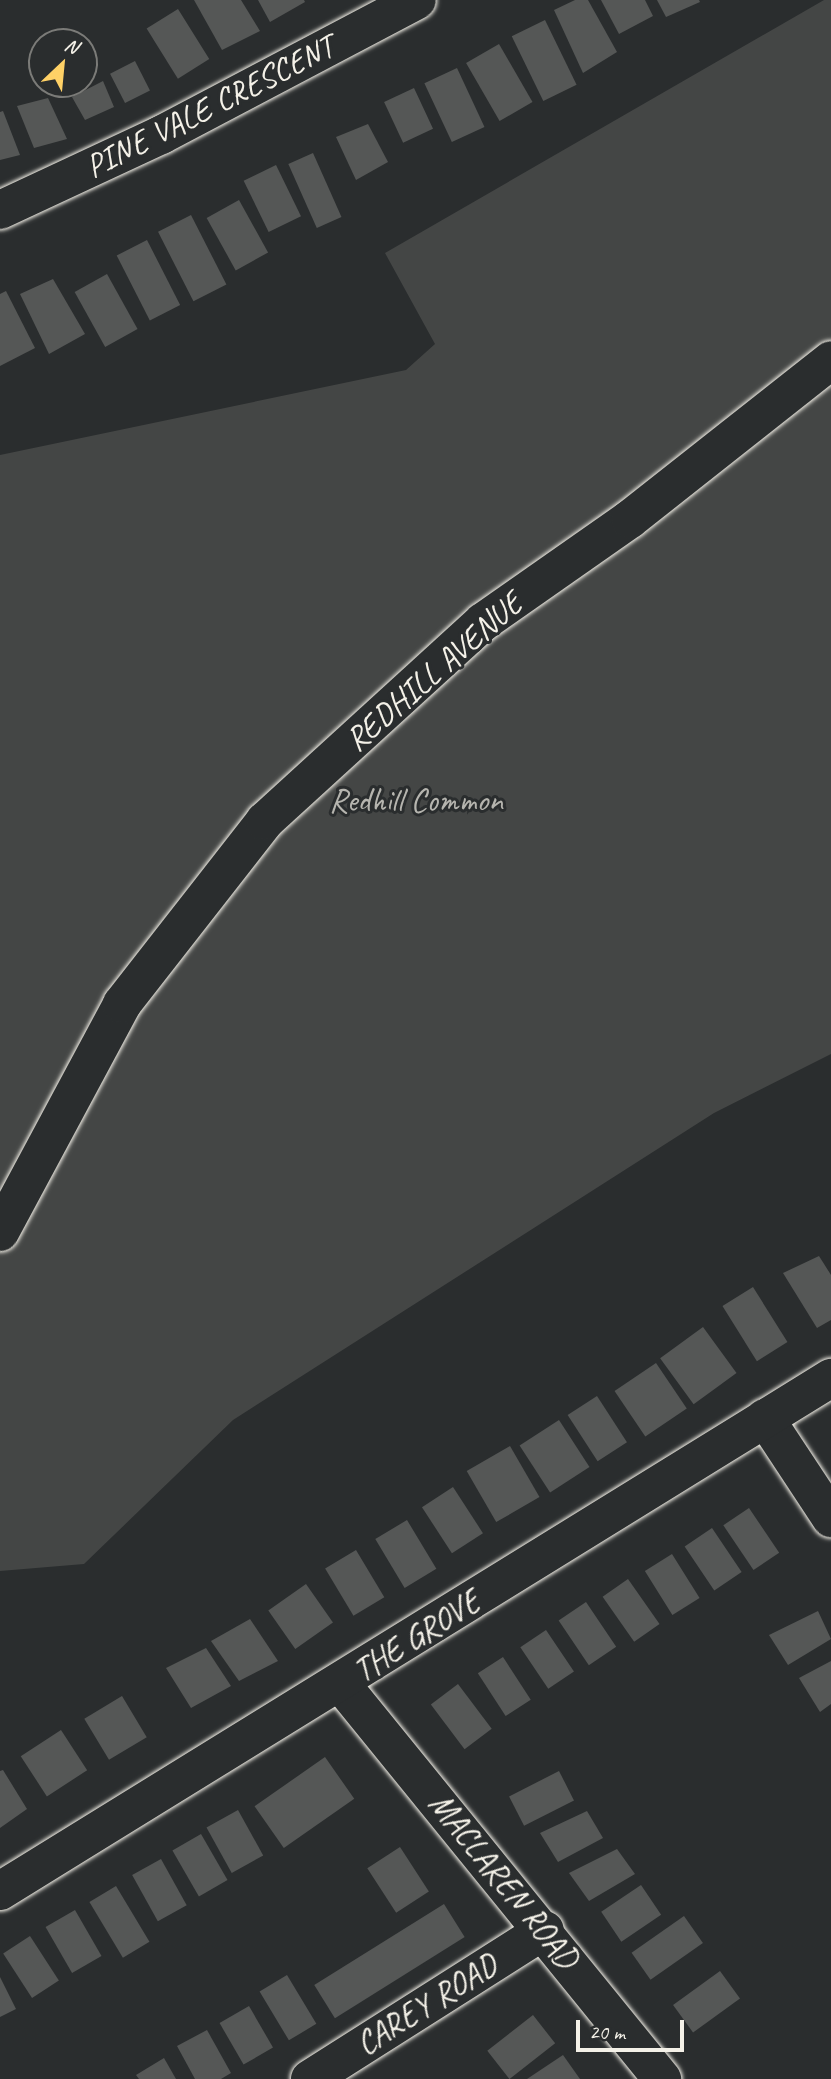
<!DOCTYPE html>
<style>
body{margin:0}
#map{position:relative;width:831px;height:2079px;overflow:hidden;background:#2a2d2e;font-family:Caveat,sans-serif}
div>[style]{position:absolute}
.green>*{inset:0;background:#444645}
.building>*{inset:0;background:#555756;transform-origin:0 0}
.roads{filter:drop-shadow(0 0 2px #f4f1e8) drop-shadow(0 0 2px #f4f1e8)}
.minor>*{height:38px;margin:-19px;padding:0 19px;transform-origin:19px;border-radius:19px;background:#2a2d2e}
.primary>*{height:38px;margin:-19px;padding:0 19px;transform-origin:19px;border-radius:19px;background:#2a2d2e}
span{translate:-50% -50%;white-space:nowrap;text-align:center;line-height:1.15;-webkit-text-stroke:6px #2a2d2e;paint-order:stroke}
.street-label{font-size:33px;color:#f4f1e8}
.park-label{font-size:33px;color:#b6b5af}
.north{position:absolute;left:28px;top:28px;width:70px;height:70px;box-sizing:border-box;background:#2a2d2e;border:2px solid #7b7b78;border-radius:50%;rotate:26deg;font-size:19px;font-weight:700;line-height:28px;text-align:center;color:#f4f1e8}
.north::after{content:'';display:block;margin:auto;width:24px;height:32px;background:#ffd166;clip-path:polygon(50% 0,100% 100%,50% 72%,0 100%)}
.scale{position:absolute;left:576px;top:2020px;width:108px;height:32px;box-sizing:border-box;border:4px solid #f4f1e8;border-top:0;padding-left:9px;font-size:21px;line-height:24px;white-space:nowrap;color:#f4f1e8;-webkit-text-stroke:5px #2a2d2e;paint-order:stroke}
</style>
<div id="map">
<div class="green">
<div style="clip-path:polygon(824px 0,831px 0,831px 1054px,714px 1113px,233px 1420px,84px 1564px,0 1571px,0 455px,406px 370px,435px 344px,385px 253px)"></div>
</div>
<div class="building">
<div style="clip-path:polygon(194px 0,241px 0,260px 31px,222px 50px)"></div>
<div style="clip-path:polygon(258px 0,304px 0,305px 2px,270px 22px)"></div>
<div style="clip-path:polygon(575px 0,588px 0,617px 52px,583px 73px,554px 10px)"></div>
<div style="clip-path:polygon(601px 0,645px 0,653px 16px,619px 34px)"></div>
<div style="clip-path:polygon(657px 0,699px 0,700px 2px,666px 17px)"></div>
<div style="left:178px;top:9px;width:59px;height:37px;rotate:58deg"></div>
<div style="left:545px;top:20px;width:72px;height:37px;rotate:64deg"></div>
<div style="left:499px;top:44px;width:67px;height:38px;rotate:60deg"></div>
<div style="left:135px;top:61px;width:33px;height:28px;rotate:63deg"></div>
<div style="left:457px;top:68px;width:65px;height:36px;rotate:65deg"></div>
<div style="clip-path:polygon(103px 81px,114px 107px,85px 120px,72px 97px)"></div>
<div style="left:414px;top:88px;width:45px;height:33px;rotate:65deg"></div>
<div style="clip-path:polygon(48px 98px,67px 139px,34px 148px,17px 106px)"></div>
<div style="clip-path:polygon(3px 111px,20px 155px,0 160px,0 112px)"></div>
<div style="clip-path:polygon(368px 124px,388px 162px,356px 180px,336px 137px)"></div>
<div style="left:313px;top:153px;width:70px;height:27px;rotate:66deg"></div>
<div style="left:276px;top:165px;width:57px;height:36px;rotate:64deg"></div>
<div style="left:239px;top:200px;width:60px;height:37px;rotate:61deg"></div>
<div style="left:191px;top:215px;width:78px;height:37px;rotate:63deg"></div>
<div style="left:147px;top:240px;width:73px;height:34px;rotate:63deg"></div>
<div style="left:107px;top:274px;width:63px;height:37px;rotate:61deg"></div>
<div style="clip-path:polygon(53px 279px,85px 334px,49px 354px,20px 294px)"></div>
<div style="clip-path:polygon(6px 291px,35px 348px,0 366px,0 294px)"></div>
<div style="clip-path:polygon(819px 1256px,831px 1275px,831px 1320px,817px 1328px,783px 1273px)"></div>
<div style="left:753px;top:1287px;width:65px;height:36px;rotate:58deg"></div>
<div style="left:703px;top:1327px;width:57px;height:53px;rotate:54deg"></div>
<div style="left:656px;top:1363px;width:55px;height:50px;rotate:56deg"></div>
<div style="left:597px;top:1396px;width:55px;height:35px;rotate:57deg"></div>
<div style="left:559px;top:1420px;width:56px;height:47px;rotate:57deg"></div>
<div style="left:510px;top:1446px;width:59px;height:50px;rotate:60deg"></div>
<div style="left:453px;top:1487px;width:55px;height:37px;rotate:57deg"></div>
<div style="left:749px;top:1508px;width:54px;height:31px;rotate:56deg"></div>
<div style="left:407px;top:1520px;width:57px;height:37px;rotate:59deg"></div>
<div style="left:712px;top:1528px;width:53px;height:33px;rotate:56deg"></div>
<div style="left:356px;top:1550px;width:55px;height:36px;rotate:59deg"></div>
<div style="left:672px;top:1554px;width:52px;height:32px;rotate:58deg"></div>
<div style="left:628px;top:1579px;width:55px;height:31px;rotate:55deg"></div>
<div style="left:306px;top:1584px;width:47px;height:46px;rotate:55deg"></div>
<div style="left:586px;top:1602px;width:54px;height:33px;rotate:56deg"></div>
<div style="clip-path:polygon(818px 1611px,831px 1639px,788px 1665px,769px 1635px)"></div>
<div style="clip-path:polygon(250px 1619px,278px 1661px,239px 1681px,211px 1641px)"></div>
<div style="left:546px;top:1630px;width:50px;height:31px;rotate:56deg"></div>
<div style="clip-path:polygon(206px 1648px,231px 1686px,191px 1708px,166px 1668px)"></div>
<div style="left:503px;top:1657px;width:51px;height:30px;rotate:57deg"></div>
<div style="clip-path:polygon(831px 1661px,831px 1704px,820px 1712px,799px 1678px)"></div>
<div style="left:458px;top:1684px;width:56px;height:34px;rotate:53deg"></div>
<div style="left:122px;top:1696px;width:48px;height:44px;rotate:59deg"></div>
<div style="left:61px;top:1730px;width:48px;height:48px;rotate:57deg"></div>
<div style="left:325px;top:1757px;width:51px;height:86px;rotate:55deg"></div>
<div style="clip-path:polygon(3px 1770px,27px 1809px,0 1828px,0 1771px)"></div>
<div style="left:559px;top:1771px;width:33px;height:56px;rotate:63deg"></div>
<div style="left:238px;top:1810px;width:52px;height:36px;rotate:61deg"></div>
<div style="clip-path:polygon(587px 1811px,603px 1838px,558px 1862px,540px 1833px)"></div>
<div style="left:201px;top:1834px;width:53px;height:33px;rotate:60deg"></div>
<div style="left:400px;top:1847px;width:53px;height:39px;rotate:57deg"></div>
<div style="clip-path:polygon(617px 1849px,635px 1874px,589px 1901px,569px 1873px)"></div>
<div style="left:161px;top:1859px;width:53px;height:33px;rotate:61deg"></div>
<div style="left:641px;top:1885px;width:36px;height:48px;rotate:56deg"></div>
<div style="left:116px;top:1886px;width:65px;height:31px;rotate:59deg"></div>
<div style="left:444px;top:1904px;width:39px;height:153px;rotate:58deg"></div>
<div style="left:75px;top:1910px;width:53px;height:34px;rotate:60deg"></div>
<div style="left:684px;top:1916px;width:33px;height:64px;rotate:55deg"></div>
<div style="left:30px;top:1936px;width:53px;height:32px;rotate:57deg"></div>
<div style="left:720px;top:1971px;width:34px;height:58px;rotate:54deg"></div>
<div style="left:287px;top:1975px;width:57px;height:32px;rotate:59deg"></div>
<div style="clip-path:polygon(0 1977px,16px 2009px,0 2017px)"></div>
<div style="left:249px;top:2006px;width:48px;height:34px;rotate:60deg"></div>
<div style="left:533px;top:2015px;width:36px;height:58px;rotate:52deg"></div>
<div style="clip-path:polygon(207px 2030px,231px 2073px,221px 2079px,195px 2079px,177px 2046px)"></div>
<div style="clip-path:polygon(563px 2055px,580px 2079px,527px 2079px)"></div>
<div style="clip-path:polygon(164px 2058px,176px 2079px,139px 2079px,136px 2075px)"></div>
</div>
<div class="roads">
<div class="minor">
<div style="left:0;top:210px;width:178px;rotate:-25deg"></div>
<div style="left:161px;top:135px;width:289px;rotate:-27.8deg"></div>
<div style="left:765px;top:1418px;width:120px;rotate:56.6deg"></div>
<div style="left:342px;top:1685px;width:508px;rotate:50.92deg"></div>
<div style="left:0;top:1891px;width:977px;rotate:-31.69deg"></div>
<div style="left:310px;top:2079px;width:278px;rotate:-32.4deg"></div>
</div>
<div class="primary">
<div style="left:0;top:1232px;width:259px;rotate:-61.8deg"></div>
<div style="left:122px;top:1004px;width:232px;rotate:-52deg"></div>
<div style="left:265px;top:821px;width:295px;rotate:-42.4deg"></div>
<div style="left:483px;top:622px;width:179px;rotate:-35deg"></div>
<div style="left:630px;top:519px;width:256px;rotate:-38.3deg"></div>
</div>
</div>
<div class="street-label">
<span style="left:210px;top:107px;rotate:-27deg">PINE VALE CRESCENT</span>
<span style="left:434px;top:672px;rotate:-41deg">REDHILL AVENUE</span>
<span style="left:417px;top:1637px;rotate:-32deg">THE GROVE</span>
<span style="left:503px;top:1881px;rotate:51deg">MACLAREN ROAD</span>
<span style="left:427px;top:2005px;rotate:-32deg">CAREY ROAD</span>
</div>
<div class="park-label">
<span style="left:416px;top:801px">Redhill Common</span>
</div>
<div class="north">N</div>
<div class="scale">20 m</div>
</div>
